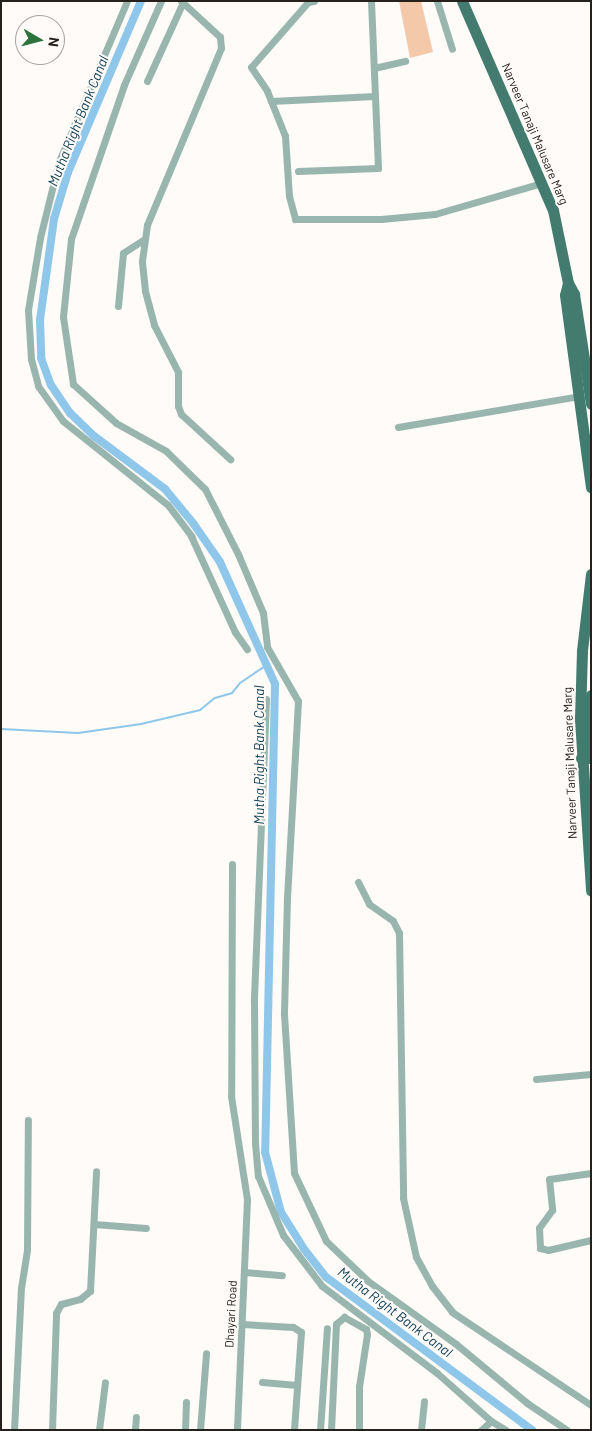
<!DOCTYPE html>
<style>
body{margin:0}
#map{position:relative;width:592px;height:1431px;overflow:hidden;background:#fefbf9;font-family:Barlow,sans-serif}
div>[style]{position:absolute}
.green>*{inset:0;background:#f4c9aa}
.stream>*{height:2px;margin:-1px;padding:0 1px;transform-origin:1px;border-radius:1px;background:#8ec7e9}
.canal>*{height:8px;margin:-4px;padding:0 4px;transform-origin:4px;border-radius:4px;background:#8ec7e9}
.minor>*{height:7px;margin:-3.5px;padding:0 3.5px;transform-origin:3.5px;border-radius:3.5px;background:#99b6ae}
.primary>*{height:11px;margin:-5.5px;padding:0 5.5px;transform-origin:5.5px;border-radius:5.5px;background:#437c6e}
span{translate:-50% -50%;white-space:nowrap;text-align:center;line-height:1.15;-webkit-text-stroke:4px #fefbf9;paint-order:stroke}
.street-label{font-size:12px;color:#27211e}
.water-label{font-size:14px;color:#134158;font-style:italic}
.frame{position:absolute;inset:0;border:2px solid #27211e;pointer-events:none}
.north{position:absolute;left:15px;top:15px;width:50px;height:50px;box-sizing:border-box;background:#fefbf9;border:1px solid #a8a4a1;border-radius:50%;rotate:98deg;font-size:14px;font-weight:700;line-height:20px;text-align:center;color:#27211e}
.north::after{content:'';display:block;margin:auto;width:18px;height:22px;background:#2e733e;clip-path:polygon(50% 0,100% 100%,50% 72%,0 100%)}
</style>
<div id="map">
<div class="green">
<div style="clip-path:polygon(399px 1px,421px 1px,433px 52px,410px 58px)"></div>
</div>
<div class="stream">
<div style="left:1px;top:729px;width:77px;rotate:3deg"></div>
<div style="left:78px;top:733px;width:64px;rotate:-8.1deg"></div>
<div style="left:141px;top:724px;width:61px;rotate:-13.3deg"></div>
<div style="left:200px;top:710px;width:19px;rotate:-39deg"></div>
<div style="left:215px;top:698px;width:18px;rotate:-16deg"></div>
<div style="left:232px;top:693px;width:13px;rotate:-51deg"></div>
<div style="left:240px;top:683px;width:32px;rotate:-34deg"></div>
</div>
<div class="canal">
<div style="left:141px;top:1px;width:186px;rotate:113.1deg"></div>
<div style="left:68px;top:172px;width:49px;rotate:106.6deg"></div>
<div style="left:54px;top:219px;width:102px;rotate:97.9deg"></div>
<div style="left:40px;top:320px;width:38px;rotate:88deg"></div>
<div style="left:41px;top:358px;width:29px;rotate:70deg"></div>
<div style="left:51px;top:385px;width:34px;rotate:56deg"></div>
<div style="left:70px;top:413px;width:33px;rotate:44deg"></div>
<div style="left:94px;top:436px;width:89px;rotate:36.7deg"></div>
<div style="left:165px;top:489px;width:44px;rotate:50.5deg"></div>
<div style="left:193px;top:523px;width:47px;rotate:55.3deg"></div>
<div style="left:220px;top:562px;width:134px;rotate:65.7deg"></div>
<div style="left:275px;top:684px;width:468px;rotate:91.2deg"></div>
<div style="left:265px;top:1152px;width:62px;rotate:75.1deg"></div>
<div style="left:281px;top:1212px;width:44px;rotate:58.1deg"></div>
<div style="left:304px;top:1249px;width:36px;rotate:52deg"></div>
<div style="left:326px;top:1277px;width:257px;rotate:36.6deg"></div>
</div>
<div class="minor">
<div style="left:127px;top:1px;width:174px;rotate:113deg"></div>
<div style="left:59px;top:161px;width:79px;rotate:103.9deg"></div>
<div style="left:40px;top:238px;width:73px;rotate:99.5deg"></div>
<div style="left:28px;top:310px;width:49px;rotate:86.5deg"></div>
<div style="left:31px;top:359px;width:28px;rotate:75deg"></div>
<div style="left:38px;top:386px;width:43px;rotate:54.5deg"></div>
<div style="left:63px;top:421px;width:134px;rotate:38.7deg"></div>
<div style="left:168px;top:505px;width:39px;rotate:53deg"></div>
<div style="left:191px;top:536px;width:106px;rotate:65.4deg"></div>
<div style="left:235px;top:632px;width:21px;rotate:55deg"></div>
<div style="left:161px;top:1px;width:92px;rotate:113.8deg"></div>
<div style="left:124px;top:85px;width:163px;rotate:109deg"></div>
<div style="left:71px;top:239px;width:78px;rotate:95.9deg"></div>
<div style="left:63px;top:317px;width:68px;rotate:81.5deg"></div>
<div style="left:73px;top:384px;width:58px;rotate:42.2deg"></div>
<div style="left:116px;top:423px;width:57px;rotate:29.2deg"></div>
<div style="left:166px;top:451px;width:54px;rotate:44.3deg"></div>
<div style="left:205px;top:489px;width:73px;rotate:63.1deg"></div>
<div style="left:238px;top:554px;width:64px;rotate:67deg"></div>
<div style="left:263px;top:613px;width:34px;rotate:83deg"></div>
<div style="left:267px;top:647px;width:62px;rotate:60.1deg"></div>
<div style="left:298px;top:701px;width:196px;rotate:93.2deg"></div>
<div style="left:287px;top:897px;width:117px;rotate:91.5deg"></div>
<div style="left:284px;top:1014px;width:159px;rotate:86.4deg"></div>
<div style="left:294px;top:1173px;width:75px;rotate:64.8deg"></div>
<div style="left:326px;top:1241px;width:58px;rotate:43.6deg"></div>
<div style="left:368px;top:1281px;width:108px;rotate:35.6deg"></div>
<div style="left:456px;top:1344px;width:92px;rotate:39.7deg"></div>
<div style="left:527px;top:1403px;width:48px;rotate:34deg"></div>
<div style="left:181px;top:1px;width:53px;rotate:42.7deg"></div>
<div style="left:220px;top:37px;width:11px;rotate:85deg"></div>
<div style="left:221px;top:48px;width:192px;rotate:112.7deg"></div>
<div style="left:147px;top:225px;width:37px;rotate:98deg"></div>
<div style="left:142px;top:262px;width:29px;rotate:84deg"></div>
<div style="left:145px;top:291px;width:35px;rotate:75deg"></div>
<div style="left:154px;top:325px;width:53px;rotate:62.9deg"></div>
<div style="left:178px;top:372px;width:34px;rotate:90deg"></div>
<div style="left:178px;top:406px;width:9px;rotate:69deg"></div>
<div style="left:181px;top:414px;width:67px;rotate:42.6deg"></div>
<div style="left:314px;top:1px;width:6px;rotate:171deg"></div>
<div style="left:308px;top:2px;width:86px;rotate:131.2deg"></div>
<div style="left:251px;top:67px;width:29px;rotate:56deg"></div>
<div style="left:267px;top:91px;width:48px;rotate:68.2deg"></div>
<div style="left:285px;top:136px;width:60px;rotate:86.2deg"></div>
<div style="left:289px;top:196px;width:24px;rotate:75deg"></div>
<div style="left:295px;top:219px;width:86px"></div>
<div style="left:381px;top:219px;width:54px;rotate:-5.3deg"></div>
<div style="left:435px;top:214px;width:111px;rotate:-16.2deg"></div>
<div style="left:437px;top:1px;width:50px;rotate:72.6deg"></div>
<div style="left:374px;top:68px;width:32px;rotate:-13deg"></div>
<div style="left:147px;top:81px;width:87px;rotate:-65.5deg"></div>
<div style="left:271px;top:101px;width:104px;rotate:-2.8deg"></div>
<div style="left:298px;top:171px;width:80px;rotate:-2.1deg"></div>
<div style="left:378px;top:168px;width:167px;rotate:-92.4deg"></div>
<div style="left:118px;top:306px;width:53px;rotate:-84.6deg"></div>
<div style="left:123px;top:253px;width:24px;rotate:-33deg"></div>
<div style="left:398px;top:427px;width:185px;rotate:-9.7deg"></div>
<div style="left:266px;top:699px;width:303px;rotate:92.3deg"></div>
<div style="left:254px;top:1002px;width:141px;rotate:89.6deg"></div>
<div style="left:255px;top:1143px;width:33px;rotate:85deg"></div>
<div style="left:258px;top:1176px;width:64px;rotate:67deg"></div>
<div style="left:283px;top:1235px;width:64px;rotate:52.6deg"></div>
<div style="left:322px;top:1286px;width:144px;rotate:37.1deg"></div>
<div style="left:437px;top:1373px;width:72px;rotate:41.6deg"></div>
<div style="left:232px;top:864px;width:232px;rotate:90.2deg"></div>
<div style="left:231px;top:1096px;width:104px;rotate:81.2deg"></div>
<div style="left:247px;top:1199px;width:231px;rotate:92.5deg"></div>
<div style="left:358px;top:882px;width:25px;rotate:63deg"></div>
<div style="left:369px;top:904px;width:29px;rotate:35deg"></div>
<div style="left:393px;top:921px;width:13px;rotate:63deg"></div>
<div style="left:399px;top:933px;width:265px;rotate:89.1deg"></div>
<div style="left:403px;top:1198px;width:60px;rotate:77.6deg"></div>
<div style="left:416px;top:1257px;width:33px;rotate:61deg"></div>
<div style="left:432px;top:1286px;width:33px;rotate:52deg"></div>
<div style="left:452px;top:1312px;width:167px;rotate:33.8deg"></div>
<div style="left:536px;top:1079px;width:55px;rotate:-5.2deg"></div>
<div style="left:591px;top:1173px;width:42px;rotate:171.9deg"></div>
<div style="left:549px;top:1179px;width:31px;rotate:84deg"></div>
<div style="left:552px;top:1210px;width:22px;rotate:126deg"></div>
<div style="left:539px;top:1228px;width:20px;rotate:87deg"></div>
<div style="left:540px;top:1248px;width:8px;rotate:14deg"></div>
<div style="left:548px;top:1250px;width:44px;rotate:-13.1deg"></div>
<div style="left:94px;top:1224px;width:52px;rotate:4.4deg"></div>
<div style="left:244px;top:1272px;width:38px;rotate:5deg"></div>
<div style="left:242px;top:1324px;width:51px;rotate:3.4deg"></div>
<div style="left:293px;top:1327px;width:9px;rotate:32deg"></div>
<div style="left:301px;top:1332px;width:98px;rotate:94.1deg"></div>
<div style="left:262px;top:1382px;width:35px;rotate:5deg"></div>
<div style="left:14px;top:1430px;width:142px;rotate:-87.2deg"></div>
<div style="left:21px;top:1288px;width:39px;rotate:-81deg"></div>
<div style="left:27px;top:1249px;width:129px;rotate:-89.6deg"></div>
<div style="left:52px;top:1430px;width:117px;rotate:-88deg"></div>
<div style="left:56px;top:1313px;width:10px;rotate:-61deg"></div>
<div style="left:61px;top:1304px;width:20px;rotate:-15deg"></div>
<div style="left:80px;top:1299px;width:13px;rotate:-39deg"></div>
<div style="left:90px;top:1291px;width:120px;rotate:-87.1deg"></div>
<div style="left:99px;top:1430px;width:48px;rotate:-82.9deg"></div>
<div style="left:135px;top:1430px;width:13px;rotate:-86deg"></div>
<div style="left:185px;top:1430px;width:28px;rotate:-88deg"></div>
<div style="left:200px;top:1430px;width:77px;rotate:-85.5deg"></div>
<div style="left:320px;top:1430px;width:102px;rotate:-86.1deg"></div>
<div style="left:331px;top:1430px;width:106px;rotate:-87.3deg"></div>
<div style="left:336px;top:1324px;width:11px;rotate:-41deg"></div>
<div style="left:344px;top:1317px;width:25px;rotate:29deg"></div>
<div style="left:366px;top:1329px;width:5px;rotate:79deg"></div>
<div style="left:367px;top:1334px;width:54px;rotate:98.6deg"></div>
<div style="left:359px;top:1387px;width:43px;rotate:90deg"></div>
<div style="left:421px;top:1430px;width:29px;rotate:-84deg"></div>
<div style="left:481px;top:1430px;width:13px;rotate:-42deg"></div>
<div style="left:491px;top:1421px;width:17px;rotate:31deg"></div>
</div>
<div class="primary">
<div style="left:462px;top:1px;width:228px;rotate:66.5deg"></div>
<div style="left:553px;top:210px;width:75px;rotate:78.4deg"></div>
<div style="left:568px;top:283px;width:13px;rotate:61deg"></div>
<div style="left:574px;top:294px;width:111px;rotate:81.2deg"></div>
<div style="left:568px;top:283px;width:12px;rotate:104deg"></div>
<div style="left:565px;top:295px;width:194px;rotate:82.3deg"></div>
<div style="left:591px;top:574px;width:78px;rotate:96.7deg"></div>
<div style="left:582px;top:651px;width:68px;rotate:91.7deg"></div>
<div style="left:580px;top:719px;width:172px;rotate:86.3deg"></div>
<div style="left:581px;top:758px;width:10px"></div>
<div style="left:591px;top:758px;width:63px;rotate:-90deg"></div>
</div>
<div class="street-label">
<span style="left:535px;top:134px;rotate:67deg">Narveer Tanaji Malusare Marg</span>
<span style="left:570px;top:763px;rotate:-92deg">Narveer Tanaji Malusare Marg</span>
<span style="left:231px;top:1314px;rotate:-87deg">Dhayari Road</span>
</div>
<div class="water-label">
<span style="left:78px;top:121px;rotate:-68deg">Mutha Right Bank Canal</span>
<span style="left:259px;top:755px;rotate:-90deg">Mutha Right Bank Canal</span>
<span style="left:395px;top:1312px;rotate:37deg">Mutha Right Bank Canal</span>
</div>
<div class="frame"></div>
<div class="north">N</div>
</div>
